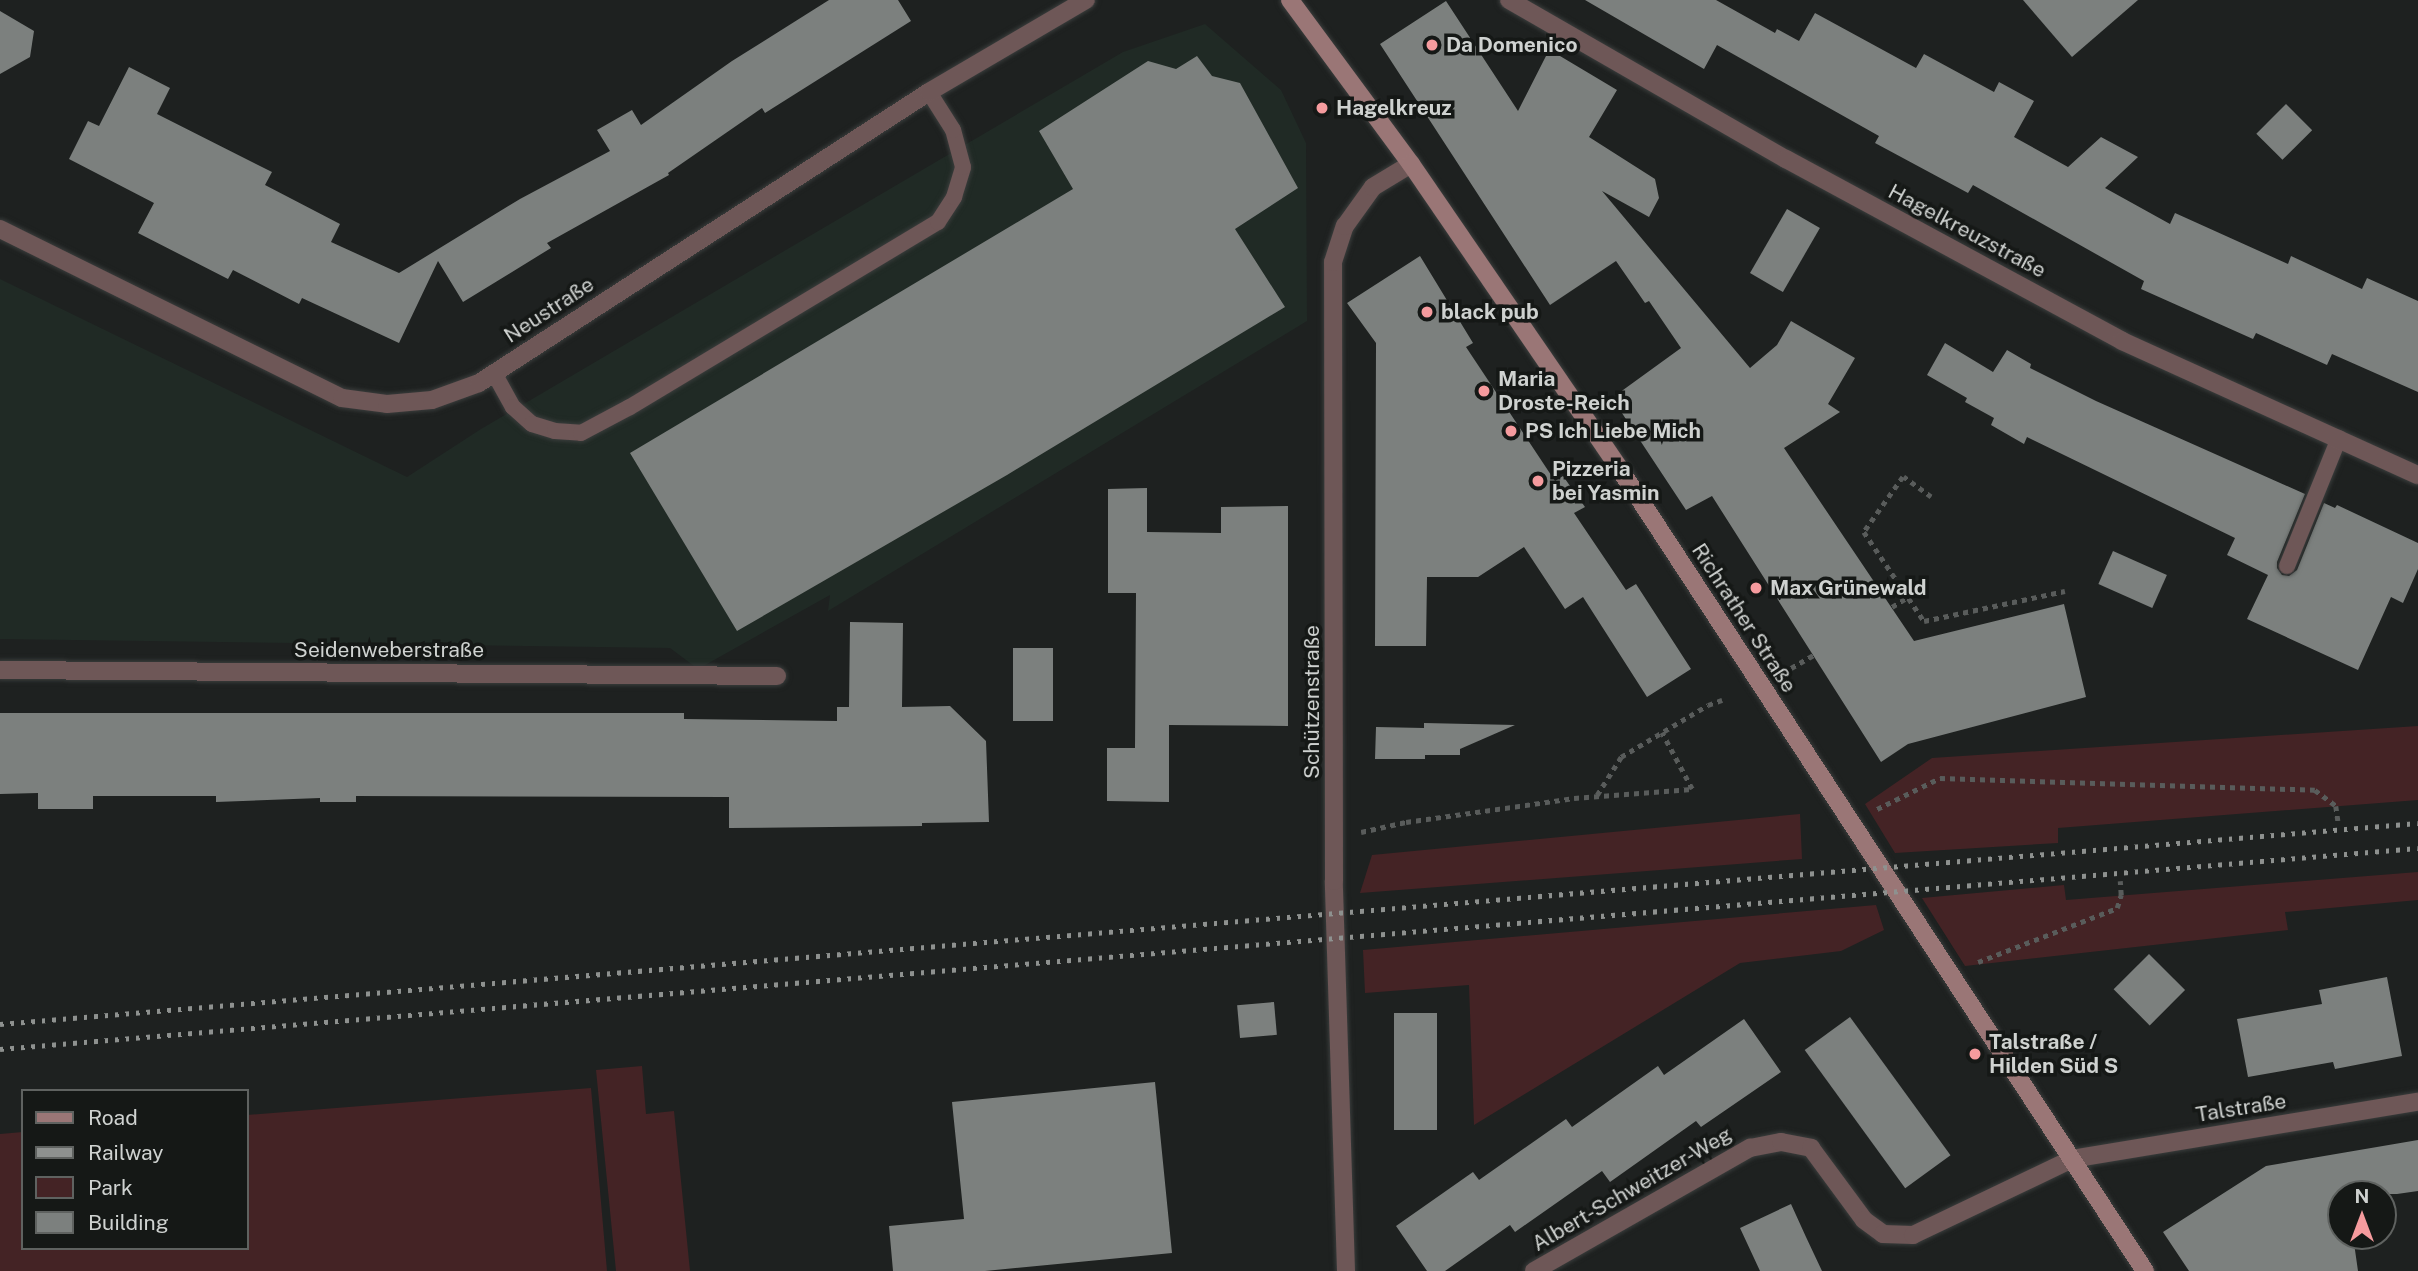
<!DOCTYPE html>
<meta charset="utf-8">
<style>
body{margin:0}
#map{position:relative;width:2418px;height:1271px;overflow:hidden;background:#1e2120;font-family:"Public Sans",sans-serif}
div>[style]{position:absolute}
.built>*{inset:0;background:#202a25}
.green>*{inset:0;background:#442325}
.building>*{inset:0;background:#7c807e;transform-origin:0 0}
.path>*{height:4.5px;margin-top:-2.25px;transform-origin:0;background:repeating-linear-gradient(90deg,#595c5b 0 5px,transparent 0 10px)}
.roads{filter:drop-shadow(0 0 2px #3a3d3c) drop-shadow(0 0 2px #3a3d3c)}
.lane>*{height:16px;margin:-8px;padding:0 8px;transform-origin:8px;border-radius:8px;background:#6e5757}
.street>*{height:18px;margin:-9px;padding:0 9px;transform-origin:9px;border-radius:9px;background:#6e5757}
.secondary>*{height:18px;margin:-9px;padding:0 9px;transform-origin:9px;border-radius:9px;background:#9a7676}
.rail>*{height:5px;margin-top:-2.5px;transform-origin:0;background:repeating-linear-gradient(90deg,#8e918f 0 3.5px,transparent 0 10.5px)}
.dots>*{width:19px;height:19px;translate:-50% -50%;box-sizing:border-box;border:4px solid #151816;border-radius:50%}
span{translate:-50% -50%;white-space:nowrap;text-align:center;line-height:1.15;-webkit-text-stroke:7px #151816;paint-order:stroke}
.poi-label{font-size:21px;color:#cfd2d0;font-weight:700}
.left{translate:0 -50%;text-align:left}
.street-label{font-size:21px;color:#cfd2d0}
.legend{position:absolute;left:21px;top:1089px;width:228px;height:161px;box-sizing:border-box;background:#151816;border:2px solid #5f6260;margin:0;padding:9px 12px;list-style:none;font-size:21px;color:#cfd2d0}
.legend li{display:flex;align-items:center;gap:14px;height:35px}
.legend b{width:35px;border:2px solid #5f6260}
.north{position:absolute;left:2327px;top:1180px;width:70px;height:70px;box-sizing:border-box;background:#151816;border:2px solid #5f6260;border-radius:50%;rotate:0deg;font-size:19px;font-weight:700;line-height:28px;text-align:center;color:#cfd2d0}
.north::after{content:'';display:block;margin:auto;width:24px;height:32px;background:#f59b9e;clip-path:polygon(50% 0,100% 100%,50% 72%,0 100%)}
</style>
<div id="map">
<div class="built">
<div style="clip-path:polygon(1205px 24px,1281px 90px,1306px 143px,1307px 321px,828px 611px,830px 595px,698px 669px,670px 648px,0 639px,0 279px,407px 477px,481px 429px,1123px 52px)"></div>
</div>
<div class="green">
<div style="clip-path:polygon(2418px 726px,2418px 800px,2058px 828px,2058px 843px,1895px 853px,1865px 804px,1932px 758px)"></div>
<div style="clip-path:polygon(1800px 814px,1802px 859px,1360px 893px,1372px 855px)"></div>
<div style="clip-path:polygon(2418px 872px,2418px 900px,2285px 912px,2288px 930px,1965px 966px,1922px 898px,2064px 885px,2066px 900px)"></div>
<div style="clip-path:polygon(1876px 905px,1884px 930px,1841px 951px,1740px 963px,1474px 1125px,1469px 985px,1365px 993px,1363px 950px)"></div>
<div style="clip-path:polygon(642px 1066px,646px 1114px,674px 1111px,690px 1271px,616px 1271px,596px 1070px)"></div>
<div style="clip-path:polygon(591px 1088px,607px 1271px,0 1271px,0 1134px,23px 1132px,23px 1248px,247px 1248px,247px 1115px)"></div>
</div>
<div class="building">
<div style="clip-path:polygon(829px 0,898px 0,911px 21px,765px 113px,762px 108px,668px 173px,669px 175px,547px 243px,551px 248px,463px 302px,438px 261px,399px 343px,302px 298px,299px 304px,233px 270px,228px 279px,138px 233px,154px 203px,69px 159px,88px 121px,99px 126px,129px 67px,170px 88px,157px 114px,272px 172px,265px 185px,340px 224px,331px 242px,399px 273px,520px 199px,610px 151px,597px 130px,632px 110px,641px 125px,732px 61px)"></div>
<div style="clip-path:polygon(1585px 0,1716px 0,1775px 33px,1777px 29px,1799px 41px,1815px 13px,1916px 68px,1924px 54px,1994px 92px,1999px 82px,2034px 101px,2014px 137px,2068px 167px,2101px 137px,2138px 157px,2105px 188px,2170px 224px,2175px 213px,2288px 264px,2291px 256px,2362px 289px,2367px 278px,2418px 301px,2418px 392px,2332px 354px,2327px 365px,2256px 333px,2253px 339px,2141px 289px,2144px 281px,1973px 185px,1968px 193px,1875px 143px,1879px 136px,1717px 45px,1704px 69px)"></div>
<div style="clip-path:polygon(2023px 0,2138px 0,2072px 57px)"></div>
<div style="clip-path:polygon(1446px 1px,1518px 111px,1546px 56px,1560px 56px,1617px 90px,1589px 137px,1655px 179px,1659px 198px,1649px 217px,1602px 191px,1750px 368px,1777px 345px,1791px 321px,1855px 358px,1828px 404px,1840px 412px,1784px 448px,1914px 641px,2064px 604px,2086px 697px,1908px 744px,1881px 762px,1712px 496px,1686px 510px,1612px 398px,1681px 348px,1649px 301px,1645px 303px,1616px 261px,1550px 305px,1380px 44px)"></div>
<div style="clip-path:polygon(0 11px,34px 31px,30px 57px,0 74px)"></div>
<div style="clip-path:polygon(1197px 56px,1212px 76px,1240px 83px,1298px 188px,1235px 229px,1285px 307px,1007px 475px,737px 631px,630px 453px,1073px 189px,1039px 131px,1148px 61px,1176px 69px)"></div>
<div style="left:2286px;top:104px;width:37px;height:42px;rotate:45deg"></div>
<div style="left:1787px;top:209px;width:38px;height:74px;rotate:30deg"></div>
<div style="clip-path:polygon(1420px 256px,1473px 343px,1466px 347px,1555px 481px,1563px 476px,1585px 507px,1574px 513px,1626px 590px,1636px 584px,1691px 669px,1647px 697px,1583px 597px,1565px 609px,1524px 547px,1478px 577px,1427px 577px,1426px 646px,1375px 646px,1376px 343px,1347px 303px)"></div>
<div style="clip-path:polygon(1945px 343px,1993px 372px,2007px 350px,2031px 364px,2030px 368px,2096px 401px,2305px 494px,2277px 562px,2277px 568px,2282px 575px,2289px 576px,2297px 570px,2324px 503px,2335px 508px,2337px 505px,2418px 543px,2418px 569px,2403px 603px,2391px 597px,2358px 670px,2247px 619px,2268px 575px,2227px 555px,2235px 538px,2027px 437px,2024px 444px,1991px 425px,1994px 418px,1965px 402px,1967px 398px,1927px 375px)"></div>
<div style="clip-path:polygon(1147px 488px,1147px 532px,1221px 533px,1221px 507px,1288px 506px,1288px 726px,1169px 725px,1169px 802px,1107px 801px,1107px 748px,1135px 748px,1136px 593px,1108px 593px,1108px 489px)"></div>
<div style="left:2113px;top:551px;width:59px;height:36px;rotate:24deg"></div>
<div style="clip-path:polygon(850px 622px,903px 623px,902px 707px,950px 706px,986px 741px,989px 822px,922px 823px,922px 826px,729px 828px,729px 797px,356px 796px,356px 802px,320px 802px,320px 798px,216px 802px,216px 796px,93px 796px,93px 809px,38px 809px,38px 793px,0 794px,0 713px,684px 713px,684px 719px,837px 721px,837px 707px,849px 707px)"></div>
<div style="left:1013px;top:648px;width:40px;height:73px"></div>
<div style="clip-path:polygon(1424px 723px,1515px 725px,1460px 749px,1460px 755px,1425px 755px,1425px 759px,1375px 759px,1376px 727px,1424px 728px)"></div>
<div style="left:2149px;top:954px;width:51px;height:50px;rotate:45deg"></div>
<div style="clip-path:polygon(2387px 977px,2402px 1056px,2335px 1069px,2333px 1062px,2248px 1077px,2237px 1019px,2322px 1004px,2319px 990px)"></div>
<div style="left:1274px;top:1002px;width:33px;height:37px;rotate:85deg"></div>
<div style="left:1394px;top:1013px;width:43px;height:117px"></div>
<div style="left:1850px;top:1017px;width:171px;height:56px;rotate:54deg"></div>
<div style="clip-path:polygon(1744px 1019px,1781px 1072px,1701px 1127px,1696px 1121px,1610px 1182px,1602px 1171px,1515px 1232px,1510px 1225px,1445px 1271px,1427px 1271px,1396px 1226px,1473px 1172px,1479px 1180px,1566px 1119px,1572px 1127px,1658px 1066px,1664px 1075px)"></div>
<div style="clip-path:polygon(1155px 1082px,1172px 1253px,985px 1271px,893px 1271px,889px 1226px,964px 1219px,952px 1102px)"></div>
<div style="clip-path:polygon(2418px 1140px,2418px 1191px,2397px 1194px,2341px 1194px,2341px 1236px,2353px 1236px,2358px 1271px,2189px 1271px,2163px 1232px,2266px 1166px)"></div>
<div style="clip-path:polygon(1791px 1204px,1806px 1237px,1822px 1271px,1760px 1271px,1740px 1228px)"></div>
</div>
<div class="path">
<div style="left:1931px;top:497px;width:34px;rotate:-144deg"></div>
<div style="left:1903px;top:477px;width:67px;rotate:125.3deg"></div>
<div style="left:1864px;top:532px;width:107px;rotate:56deg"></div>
<div style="left:1924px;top:621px;width:144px;rotate:-12deg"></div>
<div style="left:1892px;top:607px;width:19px;rotate:-32deg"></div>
<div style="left:1791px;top:668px;width:28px;rotate:-30deg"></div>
<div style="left:1597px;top:795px;width:45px;rotate:-57.7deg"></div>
<div style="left:1621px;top:757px;width:101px;rotate:-30.9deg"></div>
<div style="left:1708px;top:705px;width:15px;rotate:-20deg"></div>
<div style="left:1877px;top:809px;width:70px;rotate:-26.2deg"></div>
<div style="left:1940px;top:778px;width:375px;rotate:1.8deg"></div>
<div style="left:2315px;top:790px;width:26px;rotate:37deg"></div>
<div style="left:2336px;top:806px;width:15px;rotate:82deg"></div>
<div style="left:1361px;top:832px;width:46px;rotate:-12.5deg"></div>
<div style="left:1406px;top:822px;width:170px;rotate:-8.1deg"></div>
<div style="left:1574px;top:798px;width:118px;rotate:-4.4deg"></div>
<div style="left:1692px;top:789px;width:64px;rotate:-118.2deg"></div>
<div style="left:1978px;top:962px;width:149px;rotate:-21.2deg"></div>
<div style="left:2117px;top:908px;width:14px;rotate:-73deg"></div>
<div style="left:2121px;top:895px;width:14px;rotate:-94deg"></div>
</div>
<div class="roads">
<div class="lane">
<div style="left:494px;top:373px;width:39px;rotate:61deg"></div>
<div style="left:513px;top:407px;width:25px;rotate:42deg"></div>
<div style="left:532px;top:424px;width:24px;rotate:17deg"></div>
<div style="left:555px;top:431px;width:26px;rotate:4deg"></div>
<div style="left:581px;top:433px;width:55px;rotate:-28deg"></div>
<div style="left:630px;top:407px;width:359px;rotate:-31deg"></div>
<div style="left:938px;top:222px;width:30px;rotate:-57deg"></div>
<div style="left:954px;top:197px;width:31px;rotate:-73deg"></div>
<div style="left:963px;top:167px;width:38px;rotate:-105deg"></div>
<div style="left:953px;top:130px;width:45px;rotate:-122.3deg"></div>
<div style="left:2287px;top:566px;width:138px;rotate:-67.9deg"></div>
</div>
<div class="street">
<div style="left:1509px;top:0;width:319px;rotate:29.9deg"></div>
<div style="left:1786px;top:159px;width:382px;rotate:28.4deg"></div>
<div style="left:2122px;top:341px;width:325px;rotate:24.4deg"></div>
<div style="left:0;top:229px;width:381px;rotate:26.3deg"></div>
<div style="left:342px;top:398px;width:45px;rotate:7.6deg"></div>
<div style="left:387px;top:404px;width:45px;rotate:-5.1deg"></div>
<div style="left:432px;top:400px;width:50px;rotate:-19.9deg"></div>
<div style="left:479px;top:383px;width:536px;rotate:-32.89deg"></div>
<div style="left:929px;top:92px;width:182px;rotate:-30.4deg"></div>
<div style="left:0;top:670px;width:777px;rotate:0.44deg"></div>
<div style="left:1346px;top:1271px;width:390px;rotate:-91.8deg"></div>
<div style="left:1334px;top:881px;width:619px;rotate:-90.09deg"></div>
<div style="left:1333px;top:262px;width:38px;rotate:-72deg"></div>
<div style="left:1345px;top:226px;width:48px;rotate:-54.3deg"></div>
<div style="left:1373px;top:187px;width:44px;rotate:-31.2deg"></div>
<div style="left:1534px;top:1271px;width:249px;rotate:-29.7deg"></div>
<div style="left:1750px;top:1148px;width:32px;rotate:-11deg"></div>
<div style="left:1781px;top:1142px;width:31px;rotate:11deg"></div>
<div style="left:1811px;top:1148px;width:89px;rotate:53.6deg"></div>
<div style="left:1864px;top:1220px;width:24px;rotate:36deg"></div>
<div style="left:1883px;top:1234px;width:30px;rotate:2deg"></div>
<div style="left:1913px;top:1235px;width:176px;rotate:-25.5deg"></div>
<div style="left:2072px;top:1159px;width:351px;rotate:-9.4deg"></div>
</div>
<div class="secondary">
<div style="left:1290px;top:0;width:204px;rotate:53.6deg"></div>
<div style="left:1411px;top:164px;width:376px;rotate:55.6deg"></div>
<div style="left:1623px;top:474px;width:953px;rotate:56.78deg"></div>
</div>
</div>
<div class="rail">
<div style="left:0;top:1024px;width:2426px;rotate:-4.75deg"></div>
<div style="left:0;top:1049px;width:2426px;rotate:-4.75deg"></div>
</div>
<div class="dots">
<div style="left:1432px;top:45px;background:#f59b9e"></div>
<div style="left:1322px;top:108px;background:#f59b9e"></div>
<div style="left:1427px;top:312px;background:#f59b9e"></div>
<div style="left:1484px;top:391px;background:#f59b9e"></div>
<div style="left:1511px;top:431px;background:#f59b9e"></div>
<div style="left:1538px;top:481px;background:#f59b9e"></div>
<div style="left:1756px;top:588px;background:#f59b9e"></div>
<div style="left:1975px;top:1054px;background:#f59b9e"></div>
</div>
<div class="poi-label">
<span class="left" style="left:1446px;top:45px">Da Domenico</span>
<span class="left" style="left:1336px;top:108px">Hagelkreuz</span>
<span class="left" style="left:1441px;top:312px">black pub</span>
<span class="left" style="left:1498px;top:391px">Maria<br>Droste-Reich</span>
<span class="left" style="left:1525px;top:431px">PS Ich Liebe Mich</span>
<span class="left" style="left:1552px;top:481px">Pizzeria<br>bei Yasmin</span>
<span class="left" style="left:1770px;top:588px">Max Grünewald</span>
<span class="left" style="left:1989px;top:1054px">Talstraße /<br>Hilden Süd S</span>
</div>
<div class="street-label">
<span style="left:1967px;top:231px;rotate:28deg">Hagelkreuzstraße</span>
<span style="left:549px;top:310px;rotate:-33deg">Neustraße</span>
<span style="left:1744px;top:618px;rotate:57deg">Richrather Straße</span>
<span style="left:389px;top:650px">Seidenweberstraße</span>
<span style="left:1312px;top:702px;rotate:-90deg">Schützenstraße</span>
<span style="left:2241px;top:1108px;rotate:-9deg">Talstraße</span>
<span style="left:1632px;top:1189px;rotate:-30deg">Albert-Schweitzer-Weg</span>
</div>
<ul class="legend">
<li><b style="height:9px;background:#9a7676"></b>Road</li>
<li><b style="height:9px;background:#8e918f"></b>Railway</li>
<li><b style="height:19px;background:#442325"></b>Park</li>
<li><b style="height:19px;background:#7c807e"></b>Building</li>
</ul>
<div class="north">N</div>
</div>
